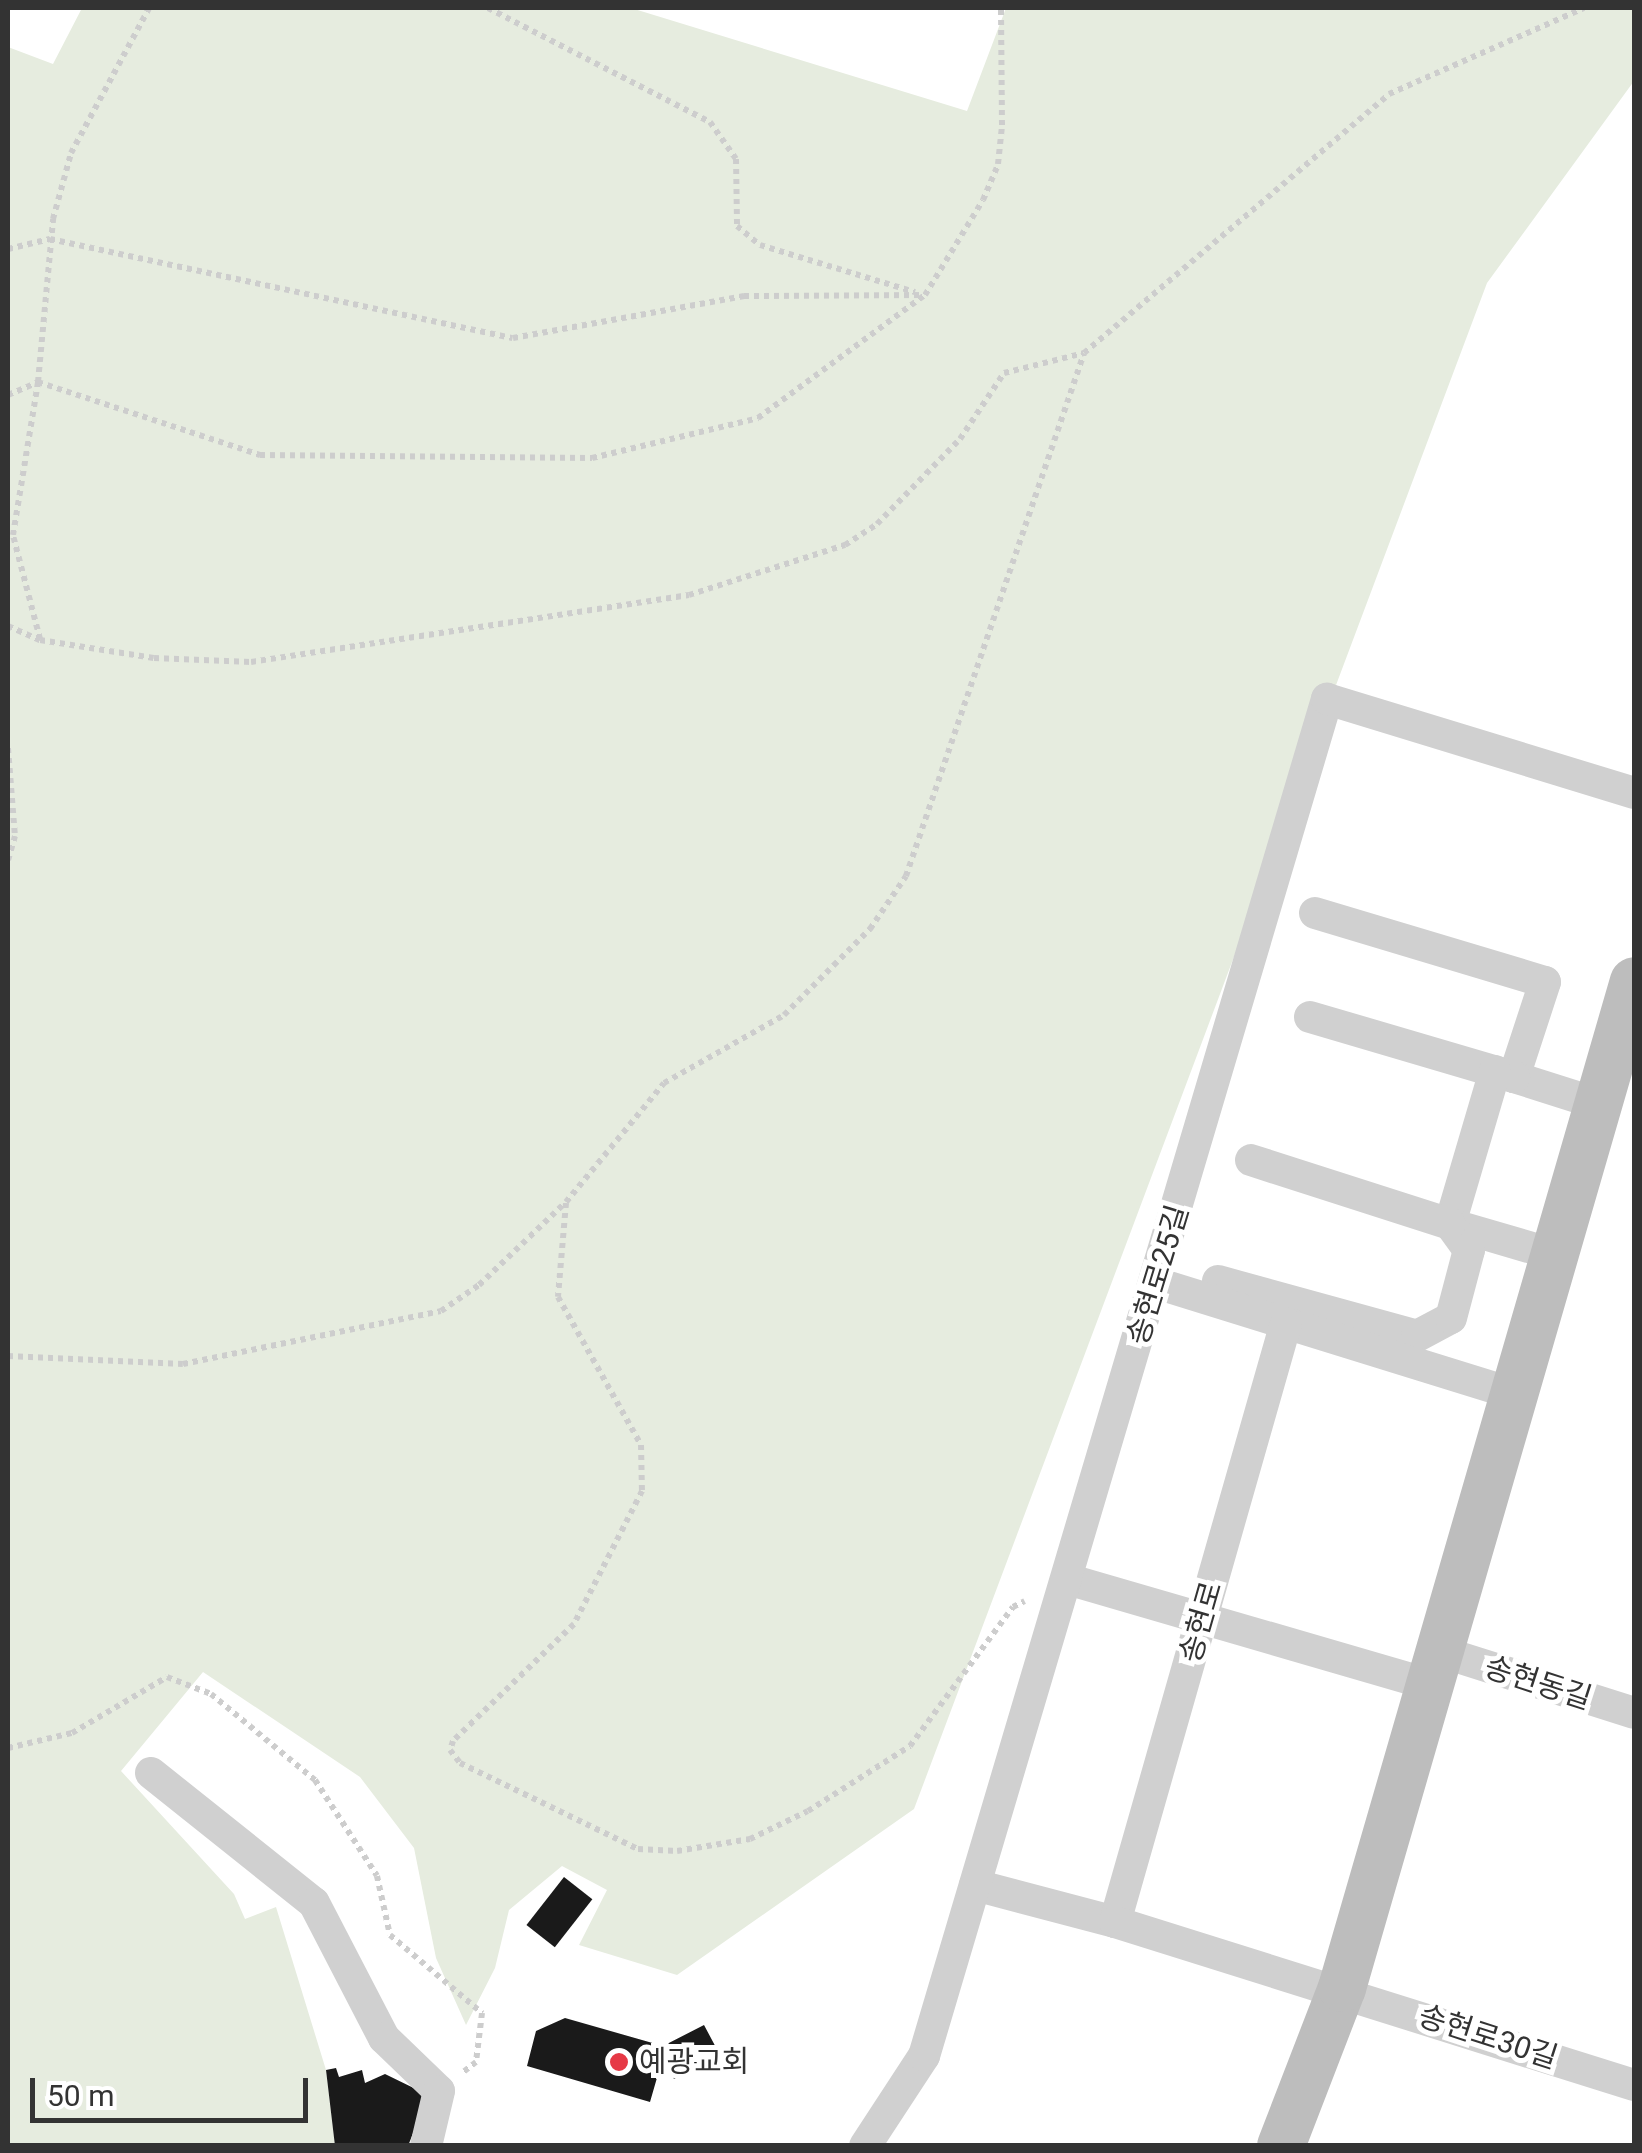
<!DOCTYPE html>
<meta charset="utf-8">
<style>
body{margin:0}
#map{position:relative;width:1642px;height:2153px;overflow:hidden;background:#fff;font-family:Roboto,"Noto Sans KR",sans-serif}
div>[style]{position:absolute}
.green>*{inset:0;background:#e6ecdf}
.building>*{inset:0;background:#1a1a1a;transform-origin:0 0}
.path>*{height:6px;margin-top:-3px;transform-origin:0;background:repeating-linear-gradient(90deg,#cdcdcd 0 5px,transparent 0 10px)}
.minor>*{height:32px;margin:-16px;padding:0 16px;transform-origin:16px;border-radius:16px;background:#d0d0d0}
.secondary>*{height:48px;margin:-24px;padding:0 24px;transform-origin:24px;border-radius:24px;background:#bdbdbd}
.dots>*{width:28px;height:28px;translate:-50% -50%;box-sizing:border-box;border:5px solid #fff;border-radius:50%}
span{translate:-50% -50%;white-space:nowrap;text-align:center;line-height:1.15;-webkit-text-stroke:10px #fff;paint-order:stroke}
.street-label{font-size:30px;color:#333}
.poi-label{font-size:30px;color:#333}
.left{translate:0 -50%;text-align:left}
.frame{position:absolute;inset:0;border:10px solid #333;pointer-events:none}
.scale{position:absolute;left:30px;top:2078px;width:278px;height:45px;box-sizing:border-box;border:5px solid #333;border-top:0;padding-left:12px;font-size:30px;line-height:35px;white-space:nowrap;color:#333;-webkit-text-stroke:8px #fff;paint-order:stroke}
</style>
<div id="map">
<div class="green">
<div style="clip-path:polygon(82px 8px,631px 8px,967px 111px,1006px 8px,1634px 8px,1634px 81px,1487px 283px,914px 1809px,677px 1975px,579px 1945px,607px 1890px,562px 1866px,509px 1910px,495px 1968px,466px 2025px,436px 1958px,414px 1848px,360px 1777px,203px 1672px,121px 1771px,234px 1894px,245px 1919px,276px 1907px,326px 2070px,335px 2145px,8px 2145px,8px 47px,53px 64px)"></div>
</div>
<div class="building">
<div style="left:564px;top:1877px;width:36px;height:61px;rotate:38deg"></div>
<div style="clip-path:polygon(565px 2018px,663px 2046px,704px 2025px,720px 2055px,674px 2079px,663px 2057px,650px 2102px,527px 2066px,536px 2031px)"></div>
<div style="clip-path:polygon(336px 2068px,339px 2077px,362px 2070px,365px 2083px,385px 2074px,428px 2095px,408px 2146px,335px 2146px,326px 2070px)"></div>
</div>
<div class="path">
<div style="left:488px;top:8px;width:250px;rotate:27.2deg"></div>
<div style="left:710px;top:122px;width:45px;rotate:54.9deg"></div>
<div style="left:736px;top:159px;width:67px;rotate:89.1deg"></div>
<div style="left:737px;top:226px;width:30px;rotate:40deg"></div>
<div style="left:760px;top:245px;width:162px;rotate:16.9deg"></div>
<div style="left:8px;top:249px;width:43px;rotate:-13.4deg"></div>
<div style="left:50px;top:239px;width:473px;rotate:12.1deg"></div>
<div style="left:513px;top:338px;width:235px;rotate:-10.3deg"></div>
<div style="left:744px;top:296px;width:180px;rotate:-0.3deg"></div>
<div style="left:8px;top:395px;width:33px;rotate:-23deg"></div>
<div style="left:38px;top:382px;width:234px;rotate:18.2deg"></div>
<div style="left:260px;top:455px;width:332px;rotate:0.5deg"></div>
<div style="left:592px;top:458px;width:171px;rotate:-13.5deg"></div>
<div style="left:758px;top:418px;width:207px;rotate:-36.4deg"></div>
<div style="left:925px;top:295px;width:111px;rotate:-58.6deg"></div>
<div style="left:983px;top:200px;width:39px;rotate:-67deg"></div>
<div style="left:998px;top:164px;width:39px;rotate:-84deg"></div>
<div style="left:1002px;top:125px;width:117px;rotate:-90.5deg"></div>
<div style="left:8px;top:626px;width:35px;rotate:24deg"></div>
<div style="left:40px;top:640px;width:115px;rotate:9deg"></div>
<div style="left:154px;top:658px;width:97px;rotate:2.4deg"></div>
<div style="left:251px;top:662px;width:443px;rotate:-8.7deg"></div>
<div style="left:689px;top:595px;width:164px;rotate:-17.8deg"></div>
<div style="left:845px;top:545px;width:38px;rotate:-33deg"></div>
<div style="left:877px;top:524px;width:119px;rotate:-45.7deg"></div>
<div style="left:960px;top:439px;width:79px;rotate:-56.3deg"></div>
<div style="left:1004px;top:373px;width:82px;rotate:-14deg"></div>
<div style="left:1084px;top:353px;width:400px;rotate:-40.3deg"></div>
<div style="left:1389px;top:94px;width:213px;rotate:-23.8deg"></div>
<div style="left:40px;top:639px;width:107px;rotate:-104.6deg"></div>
<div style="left:13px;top:535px;width:155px;rotate:-80.7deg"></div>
<div style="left:38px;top:382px;width:164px;rotate:-84.7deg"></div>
<div style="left:53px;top:219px;width:68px;rotate:-74.7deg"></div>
<div style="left:71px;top:153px;width:165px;rotate:-61.7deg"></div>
<div style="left:8px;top:748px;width:88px;rotate:85.5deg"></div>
<div style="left:15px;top:836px;width:25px;rotate:106deg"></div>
<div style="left:566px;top:1203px;width:94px;rotate:94.9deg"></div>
<div style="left:558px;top:1297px;width:170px;rotate:60.7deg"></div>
<div style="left:641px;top:1445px;width:46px;rotate:88.8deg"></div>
<div style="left:642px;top:1491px;width:149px;rotate:117.1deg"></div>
<div style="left:574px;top:1624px;width:168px;rotate:136deg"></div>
<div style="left:453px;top:1741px;width:9px;rotate:108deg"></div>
<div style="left:450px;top:1750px;width:16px;rotate:52deg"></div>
<div style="left:460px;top:1763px;width:198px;rotate:25.8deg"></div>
<div style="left:638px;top:1849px;width:39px;rotate:3deg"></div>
<div style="left:677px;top:1851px;width:74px;rotate:-9.3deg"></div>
<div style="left:750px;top:1839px;width:64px;rotate:-25.8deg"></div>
<div style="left:808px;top:1811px;width:121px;rotate:-32.5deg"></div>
<div style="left:910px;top:1746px;width:173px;rotate:-53.5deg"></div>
<div style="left:1013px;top:1607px;width:13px;rotate:-27deg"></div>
<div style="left:8px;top:1356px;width:175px;rotate:2.6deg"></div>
<div style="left:183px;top:1364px;width:263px;rotate:-11.6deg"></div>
<div style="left:441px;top:1311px;width:46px;rotate:-34.4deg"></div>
<div style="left:479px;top:1285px;width:120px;rotate:-43.7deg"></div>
<div style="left:566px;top:1202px;width:154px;rotate:-50.5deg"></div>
<div style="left:664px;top:1083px;width:138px;rotate:-29.5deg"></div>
<div style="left:784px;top:1015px;width:122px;rotate:-45deg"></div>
<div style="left:870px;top:929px;width:64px;rotate:-55.8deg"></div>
<div style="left:906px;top:876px;width:552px;rotate:-71.2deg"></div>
<div style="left:8px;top:1748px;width:66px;rotate:-13.2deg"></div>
<div style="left:72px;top:1733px;width:110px;rotate:-30.5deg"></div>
<div style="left:167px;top:1677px;width:47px;rotate:21.1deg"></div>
<div style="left:211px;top:1694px;width:135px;rotate:39.6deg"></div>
<div style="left:315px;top:1780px;width:114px;rotate:57.1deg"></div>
<div style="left:377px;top:1876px;width:60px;rotate:77.6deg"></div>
<div style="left:390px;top:1935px;width:121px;rotate:40.3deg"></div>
<div style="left:482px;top:2013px;width:49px;rotate:97deg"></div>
<div style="left:476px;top:2062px;width:16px;rotate:142deg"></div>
</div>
<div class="minor">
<div style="left:1315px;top:913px;width:240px;rotate:16.7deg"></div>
<div style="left:1545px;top:982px;width:100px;rotate:108.1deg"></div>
<div style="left:1514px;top:1077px;width:89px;rotate:17.6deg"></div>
<div style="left:1310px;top:1017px;width:213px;rotate:16.4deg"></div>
<div style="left:1495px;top:1071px;width:159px;rotate:106.4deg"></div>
<div style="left:1450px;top:1224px;width:110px;rotate:16.3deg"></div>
<div style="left:1218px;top:1281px;width:206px;rotate:15.4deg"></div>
<div style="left:1417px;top:1336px;width:38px;rotate:-28deg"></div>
<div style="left:1451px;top:1318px;width:70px;rotate:-75.2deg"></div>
<div style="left:1469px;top:1250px;width:32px;rotate:-126deg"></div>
<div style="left:1450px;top:1224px;width:209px;rotate:-162.2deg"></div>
<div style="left:1156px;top:1283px;width:376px;rotate:17.2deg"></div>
<div style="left:1067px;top:1579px;width:380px;rotate:16.2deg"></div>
<div style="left:1442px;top:1652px;width:201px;rotate:17.6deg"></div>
<div style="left:151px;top:1773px;width:208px;rotate:38.6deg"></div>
<div style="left:314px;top:1903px;width:152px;rotate:62.6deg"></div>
<div style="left:384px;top:2038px;width:76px;rotate:43.9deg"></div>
<div style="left:439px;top:2091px;width:57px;rotate:103.3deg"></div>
<div style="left:975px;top:1885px;width:145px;rotate:14.8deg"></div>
<div style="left:1115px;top:1922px;width:623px;rotate:-74.07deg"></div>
<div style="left:1115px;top:1922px;width:544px;rotate:17.44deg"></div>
<div style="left:865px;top:2146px;width:108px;rotate:-56.8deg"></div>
<div style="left:924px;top:2056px;width:1416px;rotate:-73.46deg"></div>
<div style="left:1327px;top:699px;width:321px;rotate:17deg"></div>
</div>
<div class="secondary">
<div style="left:1281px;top:2146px;width:169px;rotate:-68.9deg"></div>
<div style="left:1342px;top:1988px;width:1048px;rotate:-73.83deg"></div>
</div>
<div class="dots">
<div style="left:619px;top:2062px;background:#e63946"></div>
</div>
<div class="street-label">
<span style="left:1158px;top:1275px;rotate:-73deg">송현로25길</span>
<span style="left:1201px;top:1622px;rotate:-74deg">송현로</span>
<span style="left:1538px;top:1683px;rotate:18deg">송현동길</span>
<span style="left:1488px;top:2037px;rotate:18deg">송현로30길</span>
</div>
<div class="poi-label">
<span class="left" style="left:639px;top:2062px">예광교회</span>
</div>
<div class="frame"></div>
<div class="scale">50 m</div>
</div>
